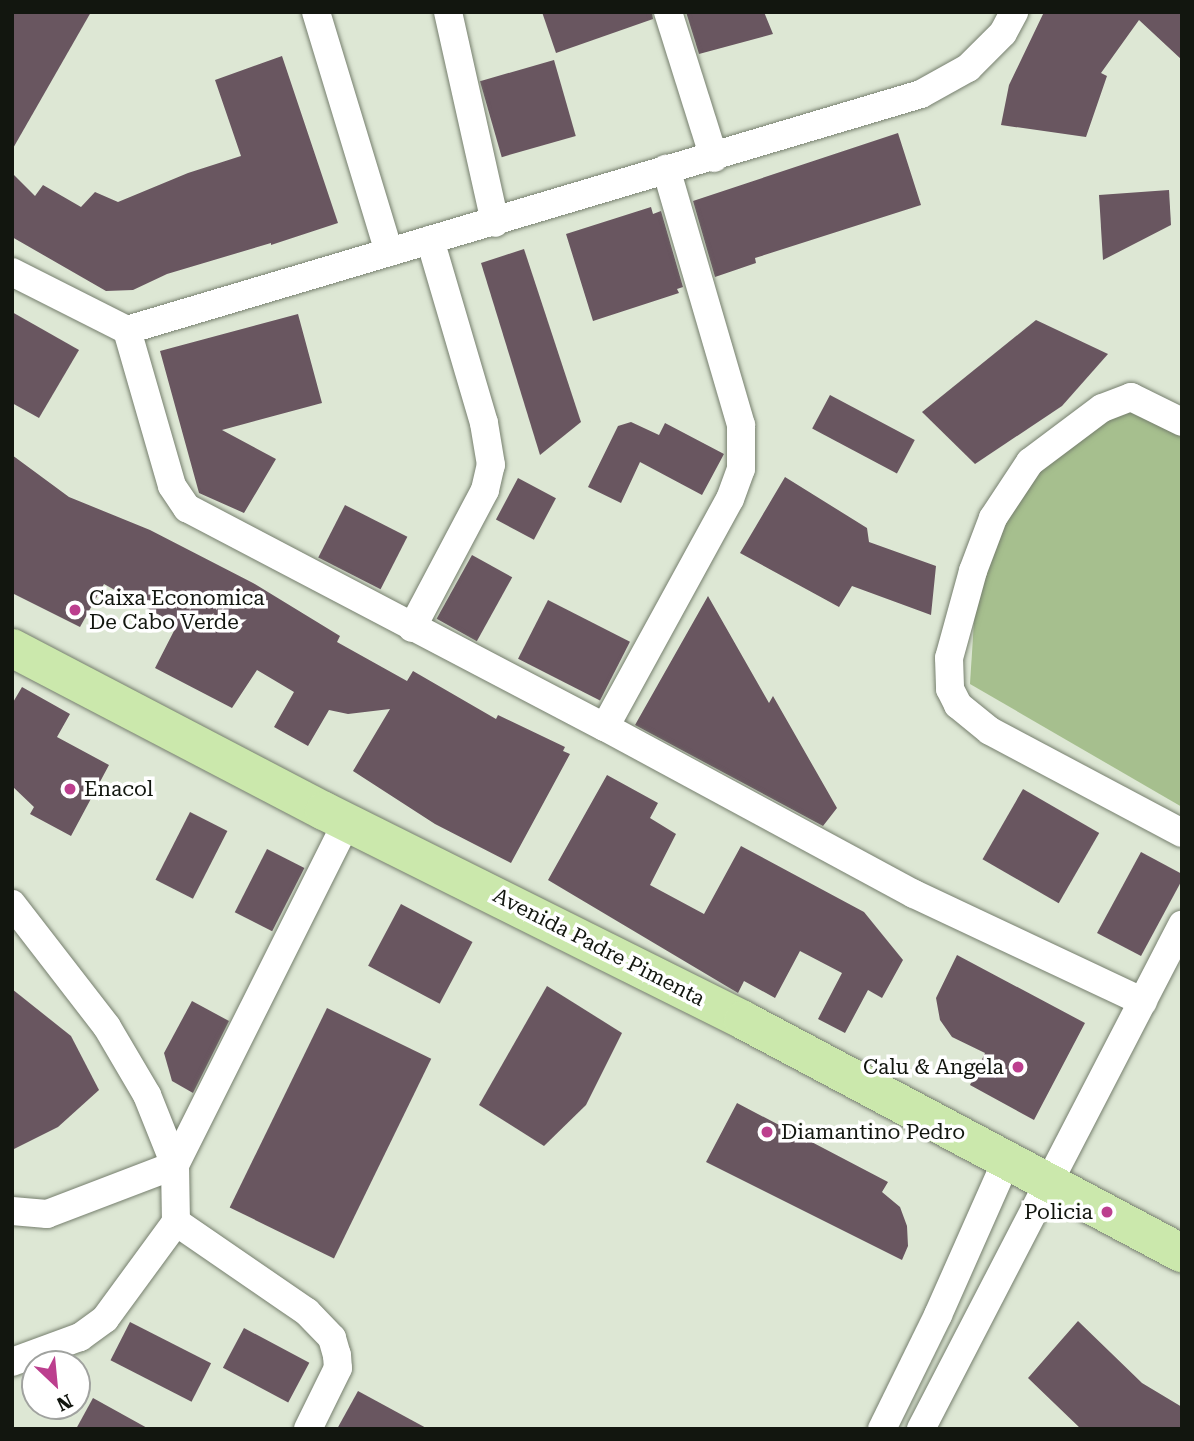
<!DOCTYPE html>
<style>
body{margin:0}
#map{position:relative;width:1194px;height:1441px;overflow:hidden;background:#dde7d4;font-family:"Roboto Serif",serif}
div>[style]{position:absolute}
.green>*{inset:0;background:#a6bf8e}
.building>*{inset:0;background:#695660;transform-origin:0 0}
.roads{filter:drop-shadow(0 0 2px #767f6e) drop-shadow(0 0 2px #767f6e)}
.street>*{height:28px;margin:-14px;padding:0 14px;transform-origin:14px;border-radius:14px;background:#fff}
.primary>*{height:38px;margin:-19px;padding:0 19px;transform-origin:19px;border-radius:19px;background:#cbe8ac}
.dots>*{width:19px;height:19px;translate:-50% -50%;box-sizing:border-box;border:4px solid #fff;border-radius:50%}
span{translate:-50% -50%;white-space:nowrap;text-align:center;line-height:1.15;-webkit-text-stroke:7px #fff;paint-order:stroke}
.poi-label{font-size:21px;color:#12160f}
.left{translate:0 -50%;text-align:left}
.right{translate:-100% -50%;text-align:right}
.street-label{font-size:21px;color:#12160f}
.frame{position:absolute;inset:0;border:14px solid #12160f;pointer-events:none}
.north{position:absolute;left:21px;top:1350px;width:70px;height:70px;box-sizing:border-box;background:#fff;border:2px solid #a0a29f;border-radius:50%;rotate:154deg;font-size:19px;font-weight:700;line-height:28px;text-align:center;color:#12160f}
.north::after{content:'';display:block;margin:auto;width:24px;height:32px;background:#bc3f8e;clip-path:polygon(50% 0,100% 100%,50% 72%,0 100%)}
</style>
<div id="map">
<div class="green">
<div style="clip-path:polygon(1133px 404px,1182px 432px,1182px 807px,970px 684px,976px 590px,996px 534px,1039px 466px)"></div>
</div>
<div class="building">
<div style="clip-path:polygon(12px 12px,91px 12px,12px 150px)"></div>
<div style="clip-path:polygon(542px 12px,652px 12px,653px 19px,556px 53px)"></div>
<div style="clip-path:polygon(686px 12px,764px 12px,773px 34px,699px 54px)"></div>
<div style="clip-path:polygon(1044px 12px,1182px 12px,1182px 60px,1139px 20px,1101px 73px,1107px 76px,1086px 137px,1001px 125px,1009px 85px)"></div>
<div style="clip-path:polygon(282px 56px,338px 223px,271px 245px,271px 243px,167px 274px,133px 290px,106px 291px,12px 237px,12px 173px,35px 196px,43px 185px,81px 207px,95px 192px,118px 202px,188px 173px,241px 156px,215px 80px)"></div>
<div style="left:554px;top:60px;width:79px;height:77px;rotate:74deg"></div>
<div style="clip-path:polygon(898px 133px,921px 205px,755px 258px,756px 263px,715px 277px,693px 201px)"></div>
<div style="clip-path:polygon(1169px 190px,1171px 225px,1103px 260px,1099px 195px)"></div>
<div style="clip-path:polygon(651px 207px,653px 214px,661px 211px,683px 287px,677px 289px,679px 293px,593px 321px,566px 234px)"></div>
<div style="clip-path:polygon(524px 249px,581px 422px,540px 455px,481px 263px)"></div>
<div style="clip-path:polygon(12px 312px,79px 350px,39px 418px,12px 403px)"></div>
<div style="clip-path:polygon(298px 314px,322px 403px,222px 430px,276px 459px,244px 513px,199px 493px,160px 351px)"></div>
<div style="clip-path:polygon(1036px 320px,1108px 354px,1062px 406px,975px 464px,922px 412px)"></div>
<div style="left:830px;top:395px;width:96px;height:38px;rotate:28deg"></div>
<div style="clip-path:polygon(631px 422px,659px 435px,665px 423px,724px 454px,702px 495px,640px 462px,621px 503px,588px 487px,618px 426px)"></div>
<div style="clip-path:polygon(12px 455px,69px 497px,150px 530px,253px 583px,340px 636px,337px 642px,407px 681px,413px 671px,496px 719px,498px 715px,565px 747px,563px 751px,570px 754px,511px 863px,435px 824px,353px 771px,390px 709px,348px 714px,329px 710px,308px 746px,274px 727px,294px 692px,257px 670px,232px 708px,155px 668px,177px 625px,104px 584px,80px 627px,12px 593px)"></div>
<div style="clip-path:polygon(785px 477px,867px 528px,869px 542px,936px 566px,931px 615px,852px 586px,839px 607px,740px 553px)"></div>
<div style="left:518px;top:478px;width:43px;height:47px;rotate:28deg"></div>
<div style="left:345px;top:505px;width:70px;height:59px;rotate:27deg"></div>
<div style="left:472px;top:555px;width:46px;height:73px;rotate:29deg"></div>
<div style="clip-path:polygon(708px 596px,769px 703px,773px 696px,837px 808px,823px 826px,635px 725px)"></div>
<div style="left:548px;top:600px;width:92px;height:66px;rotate:27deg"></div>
<div style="clip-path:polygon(22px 687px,70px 714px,57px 737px,109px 765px,71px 836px,30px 814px,34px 807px,12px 786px,12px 704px)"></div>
<div style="clip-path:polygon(607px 775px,658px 803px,650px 818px,676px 834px,650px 885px,704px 914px,741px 846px,864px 912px,903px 960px,882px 998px,868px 990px,845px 1033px,818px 1019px,842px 973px,800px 951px,775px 998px,744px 981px,738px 993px,548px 880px)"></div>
<div style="left:1023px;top:789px;width:88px;height:81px;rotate:30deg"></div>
<div style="left:190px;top:812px;width:42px;height:76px;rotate:27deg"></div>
<div style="left:267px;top:849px;width:42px;height:71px;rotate:27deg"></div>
<div style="clip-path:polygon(1141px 852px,1182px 874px,1182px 880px,1141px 956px,1097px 933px)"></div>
<div style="left:401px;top:904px;width:81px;height:70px;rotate:28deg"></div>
<div style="clip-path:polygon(957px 955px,1085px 1023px,1034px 1120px,970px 1085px,985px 1053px,952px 1037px,940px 1020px,936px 998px)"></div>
<div style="clip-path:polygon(547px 986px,622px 1033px,586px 1105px,544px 1146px,479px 1105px)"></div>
<div style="clip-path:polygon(12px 989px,71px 1036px,99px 1090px,58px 1127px,12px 1150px)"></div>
<div style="clip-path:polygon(192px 1001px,229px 1021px,193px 1093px,172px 1081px,164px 1053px)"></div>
<div style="left:327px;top:1008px;width:116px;height:222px;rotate:26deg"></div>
<div style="clip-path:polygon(737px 1103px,888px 1182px,882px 1192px,900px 1207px,907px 1226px,908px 1246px,902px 1260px,706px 1162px)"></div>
<div style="clip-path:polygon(1078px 1321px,1142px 1383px,1182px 1407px,1182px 1429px,1081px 1429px,1028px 1378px)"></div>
<div style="left:130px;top:1322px;width:91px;height:43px;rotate:27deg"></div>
<div style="left:244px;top:1328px;width:74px;height:45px;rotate:28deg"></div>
<div style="clip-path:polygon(358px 1391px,428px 1429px,337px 1429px)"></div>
<div style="clip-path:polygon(93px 1398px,149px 1429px,76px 1429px)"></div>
</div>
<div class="roads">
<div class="street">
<div style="left:316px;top:12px;width:251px;rotate:73.1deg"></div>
<div style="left:448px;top:12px;width:216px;rotate:77.4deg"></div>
<div style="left:668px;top:12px;width:153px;rotate:72.5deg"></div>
<div style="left:12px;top:272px;width:129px;rotate:26.8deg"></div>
<div style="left:127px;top:330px;width:828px;rotate:-16.55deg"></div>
<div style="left:921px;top:94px;width:54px;rotate:-29deg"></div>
<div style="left:968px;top:68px;width:49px;rotate:-45deg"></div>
<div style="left:1003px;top:33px;width:24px;rotate:-62deg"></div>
<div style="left:127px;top:330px;width:162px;rotate:73.9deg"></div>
<div style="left:172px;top:486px;width:27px;rotate:56deg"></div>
<div style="left:187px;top:508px;width:472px;rotate:27.7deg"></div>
<div style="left:605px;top:727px;width:351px;rotate:28.4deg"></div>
<div style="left:914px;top:894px;width:253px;rotate:25.2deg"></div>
<div style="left:1182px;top:422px;width:57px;rotate:-153.9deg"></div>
<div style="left:1131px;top:397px;width:31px;rotate:159deg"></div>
<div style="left:1102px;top:408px;width:90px;rotate:143.1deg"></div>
<div style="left:1030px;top:462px;width:67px;rotate:123.5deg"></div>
<div style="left:993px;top:518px;width:57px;rotate:110.7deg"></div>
<div style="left:973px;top:571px;width:90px;rotate:105.4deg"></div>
<div style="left:949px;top:658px;width:31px;rotate:88deg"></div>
<div style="left:950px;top:689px;width:18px;rotate:63deg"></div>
<div style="left:958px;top:705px;width:41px;rotate:39.1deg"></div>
<div style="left:990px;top:731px;width:217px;rotate:28deg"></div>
<div style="left:412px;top:628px;width:156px;rotate:-62.1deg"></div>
<div style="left:485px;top:490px;width:26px;rotate:-77deg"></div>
<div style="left:491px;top:465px;width:43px;rotate:-99.5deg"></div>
<div style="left:484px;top:423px;width:191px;rotate:-106.4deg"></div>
<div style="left:605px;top:727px;width:260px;rotate:-61.3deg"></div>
<div style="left:730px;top:499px;width:32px;rotate:-70deg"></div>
<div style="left:741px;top:469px;width:44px;rotate:-90deg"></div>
<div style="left:741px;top:425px;width:267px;rotate:-106.3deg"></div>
<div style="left:12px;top:904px;width:155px;rotate:52.3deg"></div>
<div style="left:107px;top:1027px;width:79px;rotate:59.5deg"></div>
<div style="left:147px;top:1095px;width:75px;rotate:68.2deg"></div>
<div style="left:175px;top:1165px;width:57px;rotate:89deg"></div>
<div style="left:176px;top:1222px;width:120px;rotate:126.2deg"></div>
<div style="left:105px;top:1319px;width:31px;rotate:144deg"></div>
<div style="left:80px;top:1337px;width:72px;rotate:159.8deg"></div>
<div style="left:12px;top:1211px;width:35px;rotate:5deg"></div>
<div style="left:47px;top:1214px;width:137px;rotate:-20.9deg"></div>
<div style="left:175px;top:1165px;width:384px;rotate:-63.4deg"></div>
<div style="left:176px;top:1222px;width:159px;rotate:34.5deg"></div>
<div style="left:307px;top:1312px;width:36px;rotate:46deg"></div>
<div style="left:332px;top:1338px;width:18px;rotate:74deg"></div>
<div style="left:337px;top:1355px;width:13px;rotate:86deg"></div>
<div style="left:338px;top:1368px;width:68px;rotate:116.2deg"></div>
<div style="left:882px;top:1429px;width:127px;rotate:-63.8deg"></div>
<div style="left:938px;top:1315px;width:171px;rotate:-66.1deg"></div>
<div style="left:921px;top:1429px;width:568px;rotate:-62.62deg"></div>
</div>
<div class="primary">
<div style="left:12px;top:648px;width:352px;rotate:27.6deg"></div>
<div style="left:324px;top:811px;width:468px;rotate:26.5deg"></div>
<div style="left:743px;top:1020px;width:497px;rotate:28deg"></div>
</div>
</div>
<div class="dots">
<div style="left:75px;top:610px;background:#bc3f8e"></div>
<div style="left:70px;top:789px;background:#bc3f8e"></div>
<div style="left:1018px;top:1067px;background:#bc3f8e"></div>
<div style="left:767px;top:1132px;background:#bc3f8e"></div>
<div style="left:1107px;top:1212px;background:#bc3f8e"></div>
</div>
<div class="poi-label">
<span class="left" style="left:89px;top:610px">Caixa Economica<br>De Cabo Verde</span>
<span class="left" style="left:84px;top:789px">Enacol</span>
<span class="right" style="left:1004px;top:1067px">Calu &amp; Angela</span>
<span class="left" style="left:781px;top:1132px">Diamantino Pedro</span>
<span class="right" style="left:1093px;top:1212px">Policia</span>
</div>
<div class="street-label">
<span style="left:599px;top:947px;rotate:27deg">Avenida Padre Pimenta</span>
</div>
<div class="frame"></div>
<div class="north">N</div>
</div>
